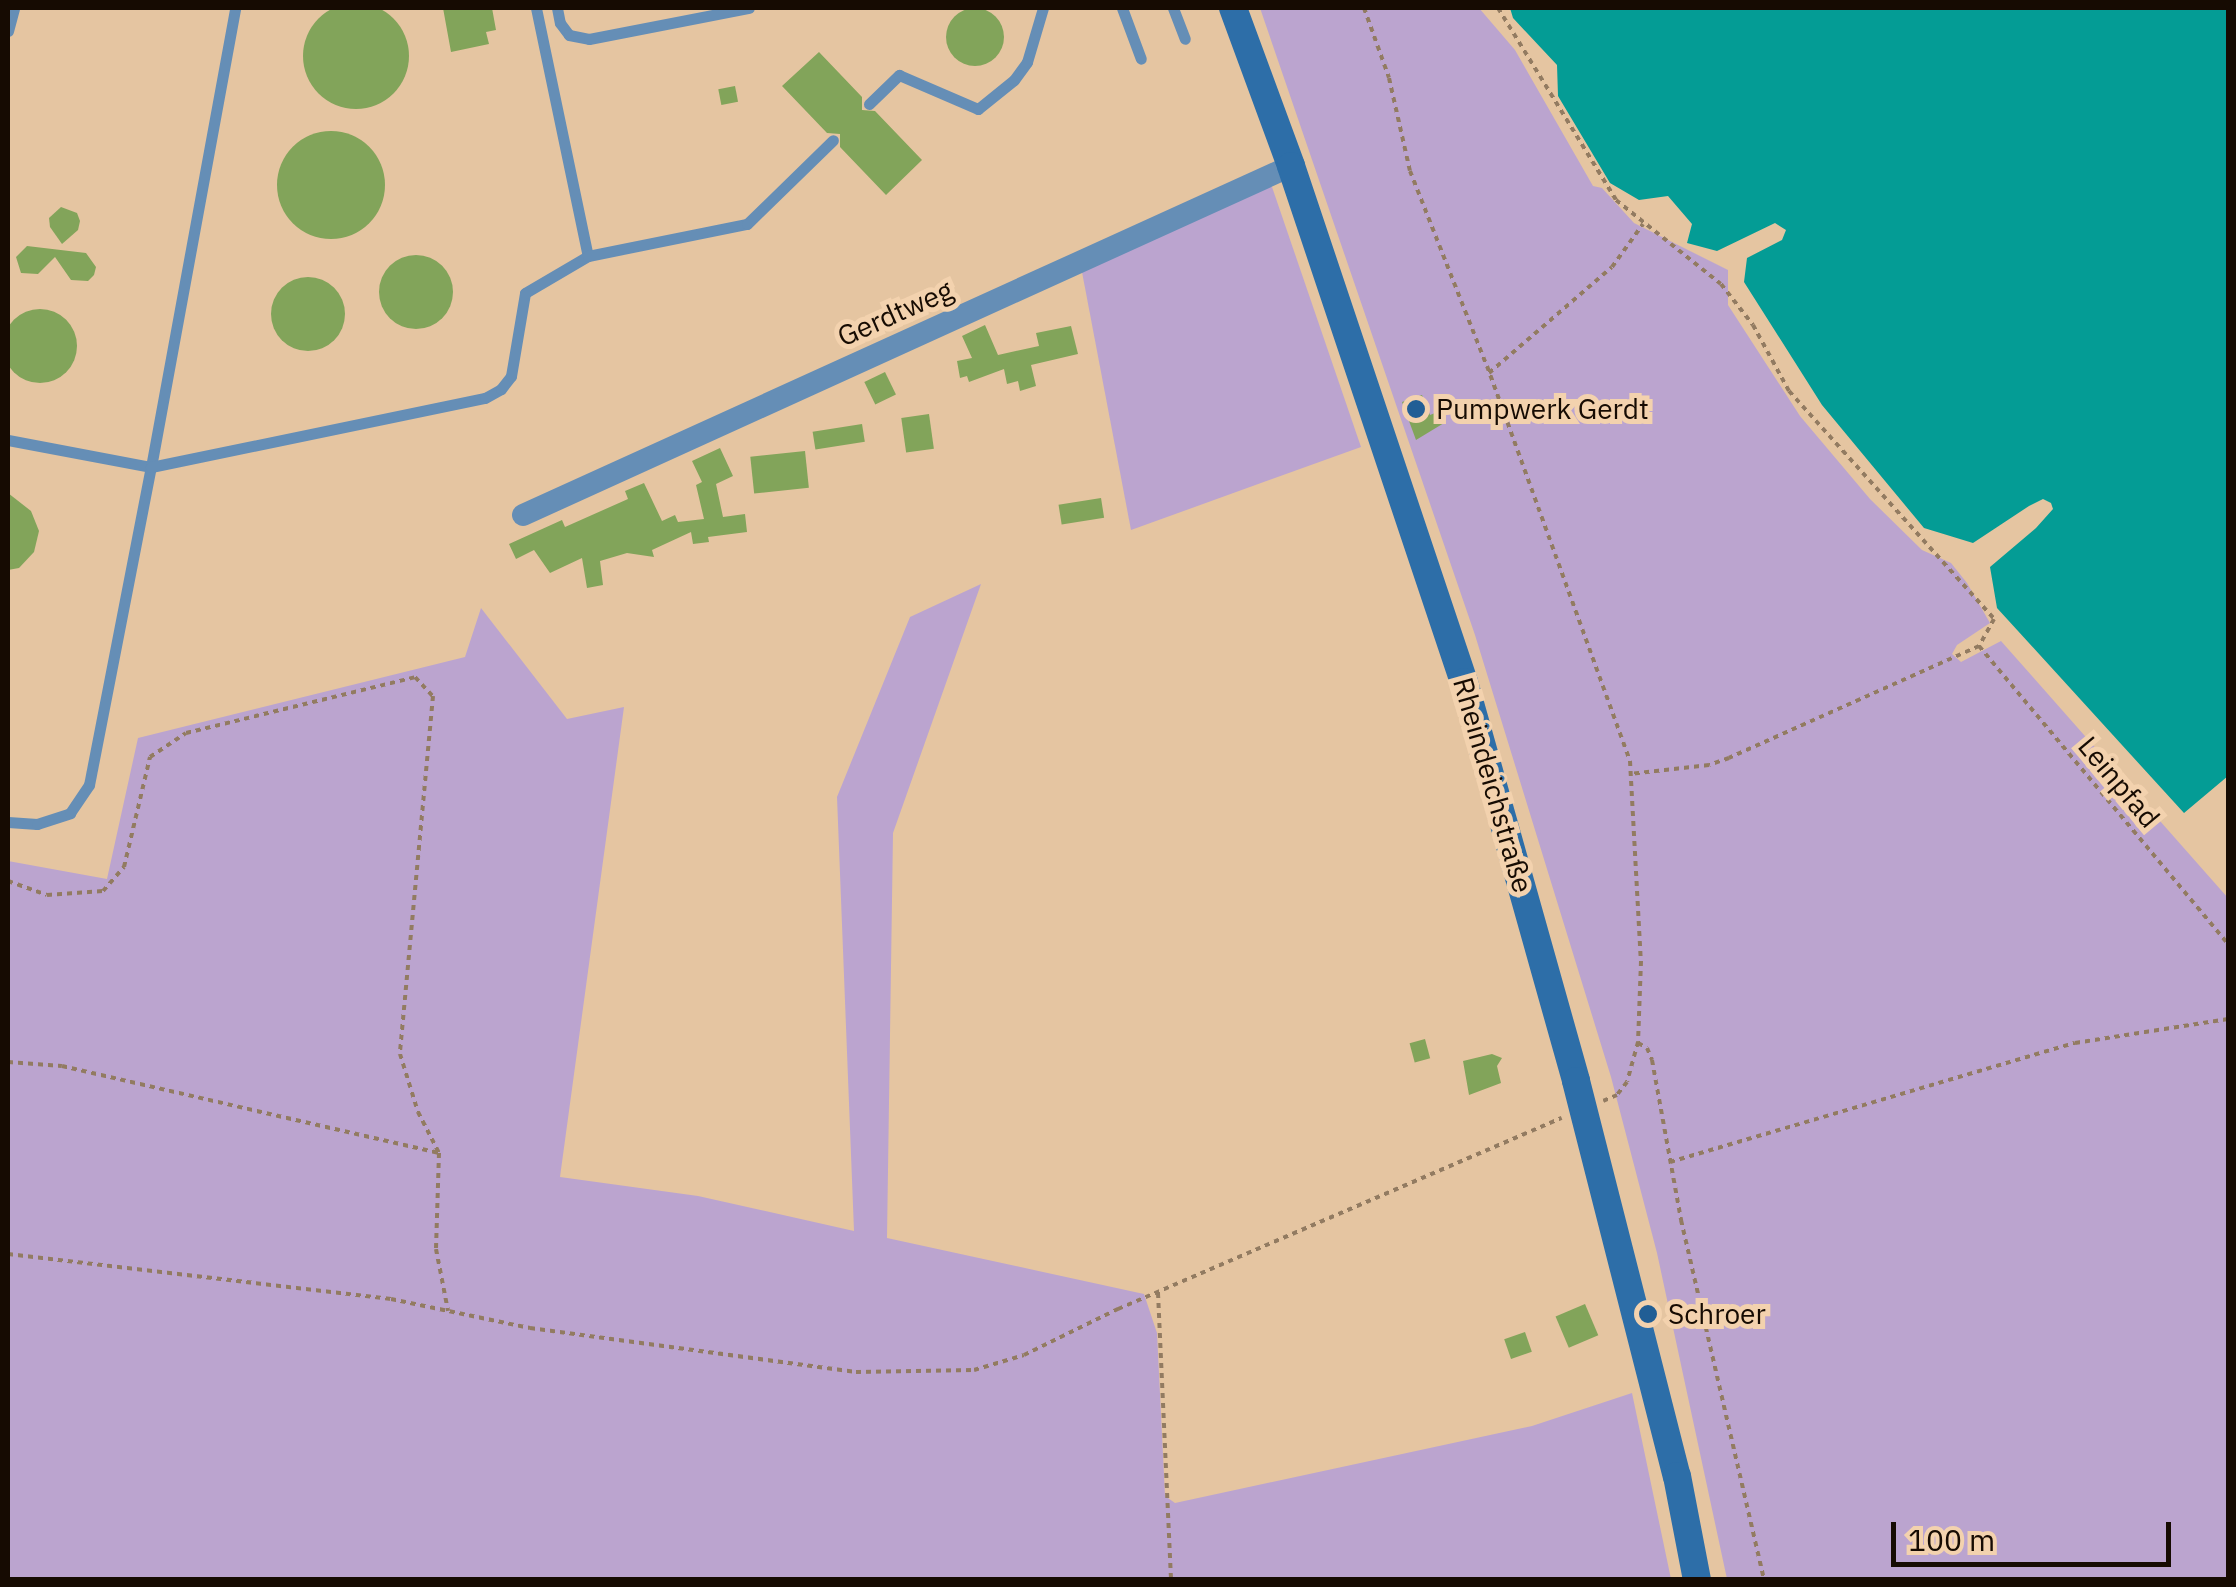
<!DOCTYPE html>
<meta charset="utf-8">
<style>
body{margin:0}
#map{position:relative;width:2236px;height:1587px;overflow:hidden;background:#e5c5a1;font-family:"IBM Plex Sans",sans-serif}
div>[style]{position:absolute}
.green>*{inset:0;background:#bba4cf}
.water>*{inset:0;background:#049c95}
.building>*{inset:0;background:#82a45a;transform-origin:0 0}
.round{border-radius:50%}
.path>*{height:4px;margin-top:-2px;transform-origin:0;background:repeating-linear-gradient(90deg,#927b61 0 5px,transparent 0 10px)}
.service>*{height:11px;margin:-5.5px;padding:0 5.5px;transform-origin:5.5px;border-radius:5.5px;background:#658eb6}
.minor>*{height:22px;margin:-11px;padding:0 11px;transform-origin:11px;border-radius:11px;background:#658eb6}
.secondary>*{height:28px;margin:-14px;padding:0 14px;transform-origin:14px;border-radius:14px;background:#2d6ea8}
.dots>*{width:28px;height:28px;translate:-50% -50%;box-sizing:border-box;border:5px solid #f3d2ae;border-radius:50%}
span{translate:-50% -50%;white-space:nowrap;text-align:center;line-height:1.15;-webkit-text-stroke:10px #f3d2ae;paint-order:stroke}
.street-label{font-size:28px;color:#160b02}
.poi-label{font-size:28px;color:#160b02}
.left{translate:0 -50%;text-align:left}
.frame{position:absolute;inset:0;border:10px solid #160b02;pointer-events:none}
.scale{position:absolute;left:1891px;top:1522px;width:280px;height:45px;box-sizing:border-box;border:5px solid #160b02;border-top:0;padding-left:12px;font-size:30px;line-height:35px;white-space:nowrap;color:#160b02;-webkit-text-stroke:8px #f3d2ae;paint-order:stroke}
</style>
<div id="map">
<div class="green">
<div style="clip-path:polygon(1260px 8px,1479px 8px,1515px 50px,1593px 186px,1602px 188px,1634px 223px,1728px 270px,1728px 305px,1800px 416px,1870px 499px,1922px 550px,1951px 563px,1967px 583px,1990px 623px,1957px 645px,1952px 654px,1961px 662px,2001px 641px,2228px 898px,2228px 1579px,1727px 1579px,1657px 1253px,1611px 1077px,1475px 635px)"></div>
<div style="clip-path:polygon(1271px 184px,1361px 447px,1131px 530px,1082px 272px)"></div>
<div style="clip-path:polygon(981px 584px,893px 833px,887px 1238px,1144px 1294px,1157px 1333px,1165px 1496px,1175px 1503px,1532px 1426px,1632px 1393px,1671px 1579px,8px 1579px,8px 861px,107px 879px,138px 738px,465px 657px,481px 608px,567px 719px,624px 707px,560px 1177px,698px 1196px,854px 1231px,837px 797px,910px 617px)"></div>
</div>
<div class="water">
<div style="clip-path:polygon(1510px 8px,2228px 8px,2228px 776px,2184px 813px,1997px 608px,1990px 567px,2036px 528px,2053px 509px,2051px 503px,2043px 499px,2029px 506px,1973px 543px,1924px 528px,1822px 405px,1744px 282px,1747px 258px,1782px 240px,1786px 230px,1775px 223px,1717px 251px,1687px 243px,1692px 224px,1668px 196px,1639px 200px,1610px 183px,1558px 96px,1557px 65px,1513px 18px)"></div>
</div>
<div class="building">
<div class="round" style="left:303px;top:3px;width:106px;height:106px"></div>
<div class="round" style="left:946px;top:8px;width:58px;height:58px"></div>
<div style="clip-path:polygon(443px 8px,492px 8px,496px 30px,486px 32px,489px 44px,451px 52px)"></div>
<div style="clip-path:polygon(819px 52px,862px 97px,862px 110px,875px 111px,922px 160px,886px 195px,840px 147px,840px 134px,827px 133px,782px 86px)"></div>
<div style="left:735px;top:86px;width:16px;height:17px;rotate:79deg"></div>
<div class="round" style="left:277px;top:131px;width:108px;height:108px"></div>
<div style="clip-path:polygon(61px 207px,77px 213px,80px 221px,78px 230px,62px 244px,50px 227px,49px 218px)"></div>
<div style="clip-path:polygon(27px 246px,86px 253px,96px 267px,94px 275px,88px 281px,71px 280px,55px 257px,38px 274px,21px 273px,16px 257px)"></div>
<div class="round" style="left:379px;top:255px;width:74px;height:74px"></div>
<div class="round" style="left:271px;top:277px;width:74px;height:74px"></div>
<div class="round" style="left:3px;top:309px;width:74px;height:74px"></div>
<div style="clip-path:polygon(985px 325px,998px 355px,1039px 346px,1036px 333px,1071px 326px,1078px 354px,1031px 365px,1036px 386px,1020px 391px,1018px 381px,1007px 384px,1004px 369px,969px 382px,967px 376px,960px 378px,957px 361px,972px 358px,962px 336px)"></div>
<div style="left:885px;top:372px;width:25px;height:23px;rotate:64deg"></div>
<div style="clip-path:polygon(1422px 395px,1430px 415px,1435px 413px,1444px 423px,1416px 440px,1402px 402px)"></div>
<div style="left:929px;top:414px;width:35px;height:28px;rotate:82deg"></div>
<div style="left:862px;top:424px;width:18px;height:50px;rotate:81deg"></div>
<div style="clip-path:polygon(720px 448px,733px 476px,716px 484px,723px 517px,745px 514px,747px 532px,708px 537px,709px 542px,693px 544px,691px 532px,652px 550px,654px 557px,627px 553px,600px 561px,603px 585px,587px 588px,582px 558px,550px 573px,534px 550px,516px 559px,509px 544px,562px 520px,565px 527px,628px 499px,625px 491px,644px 483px,662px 521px,675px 515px,678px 522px,704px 519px,696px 485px,702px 482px,692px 461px)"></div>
<div style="left:805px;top:451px;width:37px;height:55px;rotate:84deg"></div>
<div style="clip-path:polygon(8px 493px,31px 511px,39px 531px,34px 552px,19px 568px,8px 570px)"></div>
<div style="left:1101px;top:498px;width:20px;height:43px;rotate:81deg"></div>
<div style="left:1425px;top:1039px;width:20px;height:16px;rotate:75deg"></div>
<div style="clip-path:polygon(1492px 1054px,1502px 1058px,1497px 1066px,1501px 1083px,1469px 1095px,1463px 1061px)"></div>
<div style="left:1585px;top:1304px;width:34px;height:32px;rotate:67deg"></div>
<div style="left:1525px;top:1332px;width:21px;height:22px;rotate:71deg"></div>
</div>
<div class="path">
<div style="left:1364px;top:8px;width:74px;rotate:70.3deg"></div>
<div style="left:1389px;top:78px;width:95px;rotate:77.3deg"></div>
<div style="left:1410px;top:171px;width:210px;rotate:68.5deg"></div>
<div style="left:1487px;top:366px;width:420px;rotate:70.1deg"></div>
<div style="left:1630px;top:761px;width:200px;rotate:86.9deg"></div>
<div style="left:1641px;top:961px;width:81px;rotate:92.1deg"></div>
<div style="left:1638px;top:1042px;width:41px;rotate:105.4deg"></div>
<div style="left:1627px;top:1082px;width:16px;rotate:128deg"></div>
<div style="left:1617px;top:1095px;width:15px;rotate:157deg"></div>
<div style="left:1498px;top:8px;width:225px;rotate:58.4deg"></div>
<div style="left:1616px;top:200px;width:134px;rotate:38.7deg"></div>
<div style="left:1721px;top:284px;width:52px;rotate:52deg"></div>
<div style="left:1753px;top:325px;width:75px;rotate:61.4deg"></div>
<div style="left:1789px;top:391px;width:307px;rotate:48deg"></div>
<div style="left:1994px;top:619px;width:31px;rotate:119deg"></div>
<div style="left:1979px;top:646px;width:274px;rotate:155.9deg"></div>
<div style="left:1729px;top:758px;width:21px;rotate:161deg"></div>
<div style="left:1709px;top:765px;width:80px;rotate:173.5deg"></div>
<div style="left:1489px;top:373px;width:162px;rotate:-40.8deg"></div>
<div style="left:1612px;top:267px;width:53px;rotate:-54.2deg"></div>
<div style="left:1979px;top:646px;width:388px;rotate:50.1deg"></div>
<div style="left:8px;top:881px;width:41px;rotate:19.7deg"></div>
<div style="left:47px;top:895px;width:56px;rotate:-4.1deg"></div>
<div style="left:103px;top:891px;width:32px;rotate:-49deg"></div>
<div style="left:124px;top:867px;width:113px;rotate:-76.7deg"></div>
<div style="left:150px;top:757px;width:43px;rotate:-33.7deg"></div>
<div style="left:186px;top:733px;width:236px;rotate:-13.7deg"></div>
<div style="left:415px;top:677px;width:26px;rotate:47deg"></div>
<div style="left:433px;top:696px;width:360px;rotate:95.3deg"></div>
<div style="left:400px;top:1054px;width:61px;rotate:72.8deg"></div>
<div style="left:418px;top:1112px;width:46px;rotate:62.9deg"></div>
<div style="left:439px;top:1153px;width:96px;rotate:91.8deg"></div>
<div style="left:436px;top:1249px;width:63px;rotate:79deg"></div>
<div style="left:1638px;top:1043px;width:10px;rotate:29deg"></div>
<div style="left:1647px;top:1048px;width:13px;rotate:67deg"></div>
<div style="left:1652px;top:1060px;width:163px;rotate:79.7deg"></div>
<div style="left:1681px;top:1220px;width:369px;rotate:77deg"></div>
<div style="left:8px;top:1062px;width:54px;rotate:4.2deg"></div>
<div style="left:62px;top:1066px;width:387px;rotate:13deg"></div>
<div style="left:1670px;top:1162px;width:422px;rotate:-16.4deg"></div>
<div style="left:2075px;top:1043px;width:155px;rotate:-8.9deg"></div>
<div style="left:8px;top:1254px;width:386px;rotate:6.7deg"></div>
<div style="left:391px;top:1299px;width:142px;rotate:11.8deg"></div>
<div style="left:530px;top:1328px;width:329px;rotate:7.7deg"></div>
<div style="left:856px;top:1372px;width:118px;rotate:-1deg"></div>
<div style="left:974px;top:1370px;width:52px;rotate:-16.7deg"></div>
<div style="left:1024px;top:1355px;width:105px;rotate:-26.1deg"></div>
<div style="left:1118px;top:1309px;width:483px;rotate:-23.3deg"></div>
<div style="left:1158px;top:1293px;width:287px;rotate:87.4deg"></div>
</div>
<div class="service">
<div style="left:536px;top:8px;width:253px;rotate:78.2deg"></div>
<div style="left:557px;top:8px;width:15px;rotate:79deg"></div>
<div style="left:560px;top:23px;width:15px;rotate:53deg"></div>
<div style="left:569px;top:35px;width:20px;rotate:11deg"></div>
<div style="left:589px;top:39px;width:163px;rotate:-11deg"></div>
<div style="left:1122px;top:8px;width:54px;rotate:69.6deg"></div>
<div style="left:1173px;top:8px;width:33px;rotate:69deg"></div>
<div style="left:8px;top:31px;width:24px;rotate:-75deg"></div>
<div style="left:869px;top:104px;width:42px;rotate:-44deg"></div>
<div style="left:899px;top:75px;width:86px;rotate:23.3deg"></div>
<div style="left:978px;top:109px;width:46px;rotate:-38.9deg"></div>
<div style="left:1014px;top:80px;width:22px;rotate:-54deg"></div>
<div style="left:1027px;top:62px;width:56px;rotate:-73.5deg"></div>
<div style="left:8px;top:440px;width:146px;rotate:10.7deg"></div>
<div style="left:151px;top:467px;width:467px;rotate:-79.6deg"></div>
<div style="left:8px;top:822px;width:29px;rotate:4deg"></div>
<div style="left:37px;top:824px;width:35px;rotate:-18deg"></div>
<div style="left:70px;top:813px;width:34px;rotate:-56deg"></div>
<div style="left:89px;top:785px;width:324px;rotate:-79deg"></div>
<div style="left:151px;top:467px;width:341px;rotate:-11.7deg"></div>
<div style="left:485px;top:398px;width:18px;rotate:-29deg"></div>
<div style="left:501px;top:389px;width:16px;rotate:-52deg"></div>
<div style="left:511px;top:376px;width:84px;rotate:-80.4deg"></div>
<div style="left:525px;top:293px;width:73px;rotate:-30.4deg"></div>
<div style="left:588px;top:256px;width:162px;rotate:-11.4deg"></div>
<div style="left:747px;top:224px;width:120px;rotate:-44.3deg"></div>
</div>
<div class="minor">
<div style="left:523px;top:515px;width:844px;rotate:-24.44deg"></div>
</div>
<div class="secondary">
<div style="left:1233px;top:8px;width:168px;rotate:69.8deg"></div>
<div style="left:1291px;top:166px;width:544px;rotate:71.47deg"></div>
<div style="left:1464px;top:682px;width:414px;rotate:74.3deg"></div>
<div style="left:1576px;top:1081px;width:408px;rotate:75.7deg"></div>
<div style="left:1677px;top:1476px;width:106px;rotate:79.1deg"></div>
</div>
<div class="dots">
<div style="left:1416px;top:409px;background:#215e95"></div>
<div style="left:1648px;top:1314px;background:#215e95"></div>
</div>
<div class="street-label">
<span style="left:895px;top:313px;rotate:-24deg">Gerdtweg</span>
<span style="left:2119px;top:782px;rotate:50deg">Leinpfad</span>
<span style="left:1493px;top:785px;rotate:74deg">Rheindeichstraße</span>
</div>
<div class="poi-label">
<span class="left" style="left:1436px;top:409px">Pumpwerk Gerdt</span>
<span class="left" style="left:1668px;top:1314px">Schroer</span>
</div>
<div class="frame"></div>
<div class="scale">100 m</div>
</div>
